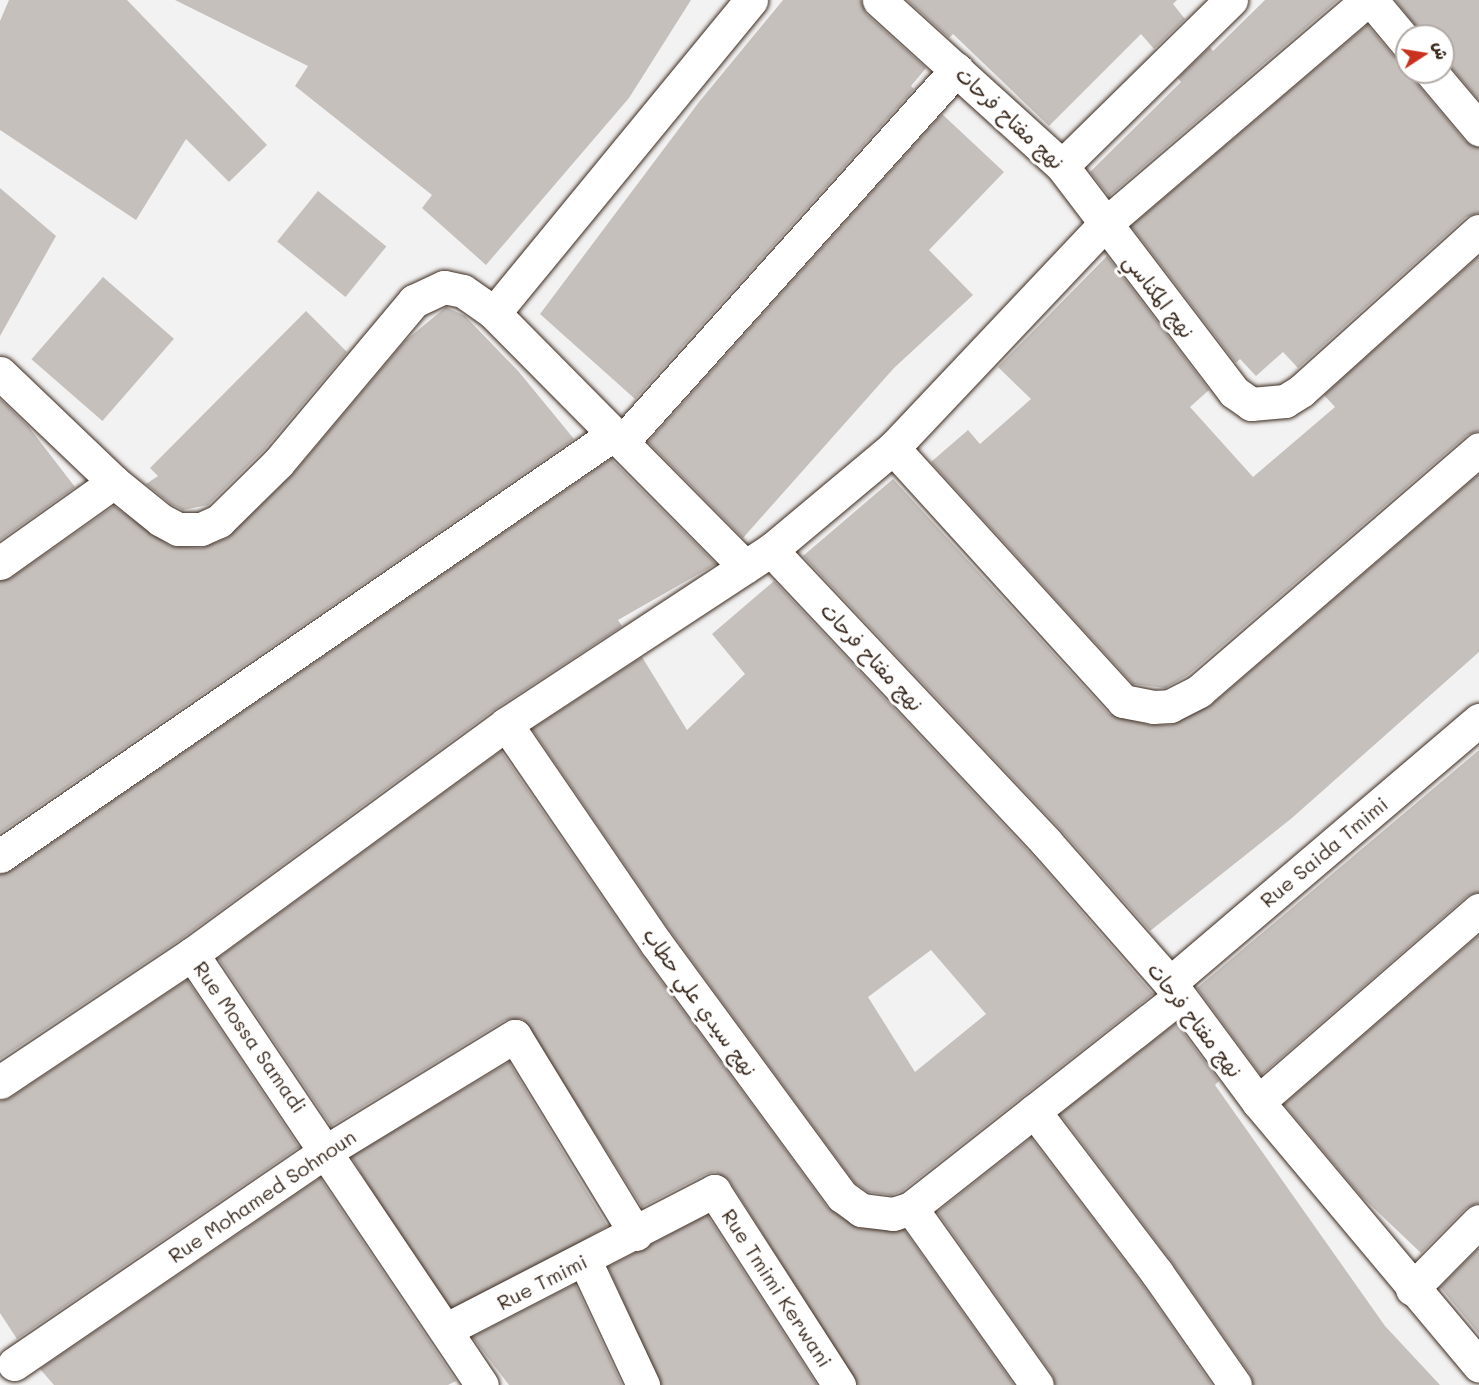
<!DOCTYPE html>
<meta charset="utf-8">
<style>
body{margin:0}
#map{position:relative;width:1479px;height:1385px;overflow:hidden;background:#f3f2f2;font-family:Mali,"Playpen Sans Arabic",sans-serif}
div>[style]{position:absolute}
.building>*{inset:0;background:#c6c0bd;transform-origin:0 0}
.roads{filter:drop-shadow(0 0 2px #3b2a1e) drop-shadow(0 0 2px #3b2a1e)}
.minor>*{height:33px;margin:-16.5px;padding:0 16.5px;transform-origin:16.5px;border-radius:16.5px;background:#fff}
span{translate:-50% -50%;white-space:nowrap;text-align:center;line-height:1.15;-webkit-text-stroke:6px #fff;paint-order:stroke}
.street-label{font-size:20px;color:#3b2a1e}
.north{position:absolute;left:1395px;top:24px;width:60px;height:60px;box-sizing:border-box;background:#fff;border:2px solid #b1aaa5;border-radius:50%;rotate:78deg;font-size:16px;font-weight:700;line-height:24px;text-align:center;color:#3b2a1e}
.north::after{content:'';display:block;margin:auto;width:21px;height:27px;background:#c8321e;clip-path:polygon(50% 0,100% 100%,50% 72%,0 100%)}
</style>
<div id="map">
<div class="building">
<div style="clip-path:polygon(9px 0,127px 0,267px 145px,229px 182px,186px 139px,136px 220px,0 130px,0 21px)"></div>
<div style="clip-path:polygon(175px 0,691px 0,629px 98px,486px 265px,422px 208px,432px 195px,295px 86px,308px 66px)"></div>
<div style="clip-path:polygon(783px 0,861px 0,866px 14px,926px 68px,911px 86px,914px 89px,635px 399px,540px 314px,699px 102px)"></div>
<div style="clip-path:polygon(907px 0,1177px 0,1173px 4px,1185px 19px,1154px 49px,1141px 34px,1049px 126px,953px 34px,949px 38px)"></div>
<div style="clip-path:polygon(1265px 0,1338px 0,1109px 196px,1090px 172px,1181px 82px,1178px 78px,1210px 47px,1213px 51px)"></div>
<div style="clip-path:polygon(1395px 0,1479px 0,1479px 100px,1443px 58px,1443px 36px,1424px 36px)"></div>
<div style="clip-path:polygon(1367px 25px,1393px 55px,1407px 61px,1407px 72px,1413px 72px,1417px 84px,1465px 141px,1479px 147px,1479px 213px,1466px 217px,1298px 368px,1283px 352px,1256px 376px,1240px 359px,1236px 363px,1131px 226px)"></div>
<div style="clip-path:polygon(942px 114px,1004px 172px,929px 250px,973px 295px,894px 368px,743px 538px,648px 442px)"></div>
<div style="clip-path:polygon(0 188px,56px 236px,0 336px)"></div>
<div style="left:318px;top:191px;width:88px;height:65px;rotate:39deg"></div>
<div style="clip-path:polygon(1107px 256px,1209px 390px,1190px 407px,1253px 477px,1335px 407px,1324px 395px,1479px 256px,1479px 431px,1467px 435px,1188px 675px,1165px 688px,1133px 684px,931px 462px,968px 430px,980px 444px,1031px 399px,998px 367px)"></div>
<div style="left:103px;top:277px;width:94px;height:109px;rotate:41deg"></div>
<div style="clip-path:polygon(446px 307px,465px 316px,519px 372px,574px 439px,0 833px,0 581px,11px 578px,114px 506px,170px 546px,201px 548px,227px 538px,292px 475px,405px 341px)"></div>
<div style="clip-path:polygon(306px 311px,347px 352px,264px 450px,208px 505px,183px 510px,171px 504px,146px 484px,158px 476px,150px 468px)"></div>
<div style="clip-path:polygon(0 399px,28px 426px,75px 487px,0 540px)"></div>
<div style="clip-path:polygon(611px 459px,716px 564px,618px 620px,622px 626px,495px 709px,181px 939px,0 1059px,0 874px,11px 871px)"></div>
<div style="clip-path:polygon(1479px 474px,1479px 652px,1292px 818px,1150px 931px,1060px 829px,803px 556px,893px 479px,1109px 714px,1149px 725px,1171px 725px,1211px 705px)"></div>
<div style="clip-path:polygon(evenodd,774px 581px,1032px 855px,1153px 994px,902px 1191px,891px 1195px,868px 1192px,855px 1183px,671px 932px,532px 729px,642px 657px,687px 730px,745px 674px,712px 634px,774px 581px,931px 950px,986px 1014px,915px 1072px,868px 997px,931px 950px)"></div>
<div style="clip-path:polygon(1479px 750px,1479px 892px,1467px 896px,1261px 1075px,1197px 988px)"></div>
<div style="clip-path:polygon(501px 751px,641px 954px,827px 1207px,858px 1228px,904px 1230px,1014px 1385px,858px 1385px,729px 1180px,715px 1172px,706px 1174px,642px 1207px,523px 1019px,505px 1020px,331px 1126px,218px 958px)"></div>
<div style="clip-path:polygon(1479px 935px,1479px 1203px,1466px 1208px,1421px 1253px,1361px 1196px,1284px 1104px)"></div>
<div style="clip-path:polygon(187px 980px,299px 1147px,17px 1339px,0 1313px,0 1101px,10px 1098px)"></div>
<div style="clip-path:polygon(1176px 1023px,1219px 1081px,1215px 1085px,1385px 1326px,1440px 1385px,1253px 1385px,1250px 1374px,1172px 1262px,1060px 1114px)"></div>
<div style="left:509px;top:1062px;width:191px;height:184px;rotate:59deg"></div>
<div style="clip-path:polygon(1031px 1138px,1142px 1284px,1212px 1385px,1055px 1385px,1052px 1374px,937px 1212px)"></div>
<div style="clip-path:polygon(320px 1178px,456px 1381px,448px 1385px,54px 1385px,40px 1369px)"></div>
<div style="clip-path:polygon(707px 1215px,817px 1385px,661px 1385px,608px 1267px)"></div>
<div style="clip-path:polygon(1479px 1248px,1479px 1334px,1440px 1287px)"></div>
<div style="clip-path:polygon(575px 1284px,622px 1385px,509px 1385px,472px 1337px)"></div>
</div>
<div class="roads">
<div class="minor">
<div style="left:879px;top:0;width:247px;rotate:42.2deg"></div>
<div style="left:1062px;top:166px;width:284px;rotate:52.7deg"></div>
<div style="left:1234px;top:392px;width:21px;rotate:35deg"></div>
<div style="left:1251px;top:404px;width:34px;rotate:-5deg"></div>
<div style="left:1285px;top:401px;width:19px;rotate:-32deg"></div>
<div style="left:1301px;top:391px;width:239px;rotate:-42deg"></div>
<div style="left:1371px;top:0;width:56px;rotate:50.1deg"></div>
<div style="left:1431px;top:72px;width:75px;rotate:49.9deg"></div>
<div style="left:1062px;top:166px;width:237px;rotate:-44.5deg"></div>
<div style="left:494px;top:313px;width:405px;rotate:-50.6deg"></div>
<div style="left:0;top:373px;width:158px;rotate:43.7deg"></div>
<div style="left:114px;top:482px;width:60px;rotate:39deg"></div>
<div style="left:161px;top:520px;width:19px;rotate:28deg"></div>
<div style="left:178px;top:529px;width:23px"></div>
<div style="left:201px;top:529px;width:20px;rotate:-24deg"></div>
<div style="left:219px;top:521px;width:83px;rotate:-44.5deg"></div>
<div style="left:278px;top:463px;width:212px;rotate:-50deg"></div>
<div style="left:414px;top:301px;width:33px;rotate:-25deg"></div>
<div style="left:444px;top:287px;width:19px;rotate:12deg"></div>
<div style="left:463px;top:291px;width:38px;rotate:35deg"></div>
<div style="left:494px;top:313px;width:357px;rotate:45.3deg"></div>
<div style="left:622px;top:442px;width:501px;rotate:-48.07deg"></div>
<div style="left:893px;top:448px;width:342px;rotate:47.7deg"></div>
<div style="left:1123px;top:701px;width:31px;rotate:11deg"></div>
<div style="left:1153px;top:707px;width:17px;rotate:-3deg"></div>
<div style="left:1170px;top:706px;width:33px;rotate:-27deg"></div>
<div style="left:1199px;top:691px;width:370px;rotate:-40.8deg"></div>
<div style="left:771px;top:550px;width:401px;rotate:46.7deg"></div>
<div style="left:1046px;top:842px;width:188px;rotate:48.7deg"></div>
<div style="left:1170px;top:983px;width:148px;rotate:53.5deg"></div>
<div style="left:1258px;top:1102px;width:344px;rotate:50deg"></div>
<div style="left:0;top:563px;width:140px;rotate:-35.4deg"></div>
<div style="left:506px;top:724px;width:265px;rotate:55.6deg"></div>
<div style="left:656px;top:943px;width:314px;rotate:53.7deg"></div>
<div style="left:842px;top:1196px;width:24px;rotate:36deg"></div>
<div style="left:861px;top:1210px;width:32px;rotate:7deg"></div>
<div style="left:893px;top:1214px;width:19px;rotate:-18deg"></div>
<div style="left:911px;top:1208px;width:341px;rotate:-38.2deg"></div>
<div style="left:0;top:856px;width:745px;rotate:-34.5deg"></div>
<div style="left:192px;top:954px;width:519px;rotate:56.07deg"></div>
<div style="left:1170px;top:983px;width:406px;rotate:-40.4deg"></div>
<div style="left:0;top:1082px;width:231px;rotate:-33.7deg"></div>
<div style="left:192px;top:954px;width:389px;rotate:-36.2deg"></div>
<div style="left:506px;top:724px;width:317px;rotate:-33.3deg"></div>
<div style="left:771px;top:550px;width:159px;rotate:-39.9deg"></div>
<div style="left:893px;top:448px;width:307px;rotate:-46.6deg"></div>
<div style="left:1104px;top:225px;width:346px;rotate:-40.5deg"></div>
<div style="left:1258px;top:1102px;width:293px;rotate:-41deg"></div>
<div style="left:1034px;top:1111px;width:203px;rotate:52.8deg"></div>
<div style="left:1157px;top:1273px;width:136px;rotate:55.1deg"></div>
<div style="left:911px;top:1208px;width:217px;rotate:54.6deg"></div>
<div style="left:585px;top:1261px;width:137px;rotate:64.9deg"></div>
<div style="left:1412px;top:1289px;width:95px;rotate:-45.4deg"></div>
<div style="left:447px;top:1329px;width:301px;rotate:-27.3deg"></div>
<div style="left:714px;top:1191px;width:231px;rotate:57.2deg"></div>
<div style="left:14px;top:1364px;width:380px;rotate:-34.3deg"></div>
<div style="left:328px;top:1150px;width:219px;rotate:-31.4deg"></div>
<div style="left:515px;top:1036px;width:232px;rotate:58.6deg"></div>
</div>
</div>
<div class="street-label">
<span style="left:1010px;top:118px;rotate:43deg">نهج مفتاح فرحات</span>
<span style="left:1159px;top:296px;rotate:52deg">نهج المكناسي</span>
<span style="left:872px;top:657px;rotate:47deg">نهج مفتاح فرحات</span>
<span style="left:1324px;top:852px;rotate:-40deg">Rue Saida Tmimi</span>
<span style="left:700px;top:1002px;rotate:54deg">نهج سيدي علي حطاب</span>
<span style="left:1195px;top:1020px;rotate:52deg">نهج مفتاح فرحات</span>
<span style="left:250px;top:1037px;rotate:55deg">Rue Mossa Samadi</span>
<span style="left:262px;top:1196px;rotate:-34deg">Rue Mohamed Sohnoun</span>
<span style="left:542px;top:1282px;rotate:-27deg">Rue Tmimi</span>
<span style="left:777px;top:1288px;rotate:57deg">Rue Tmimi Kerwani</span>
</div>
<div class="north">ش</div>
</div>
